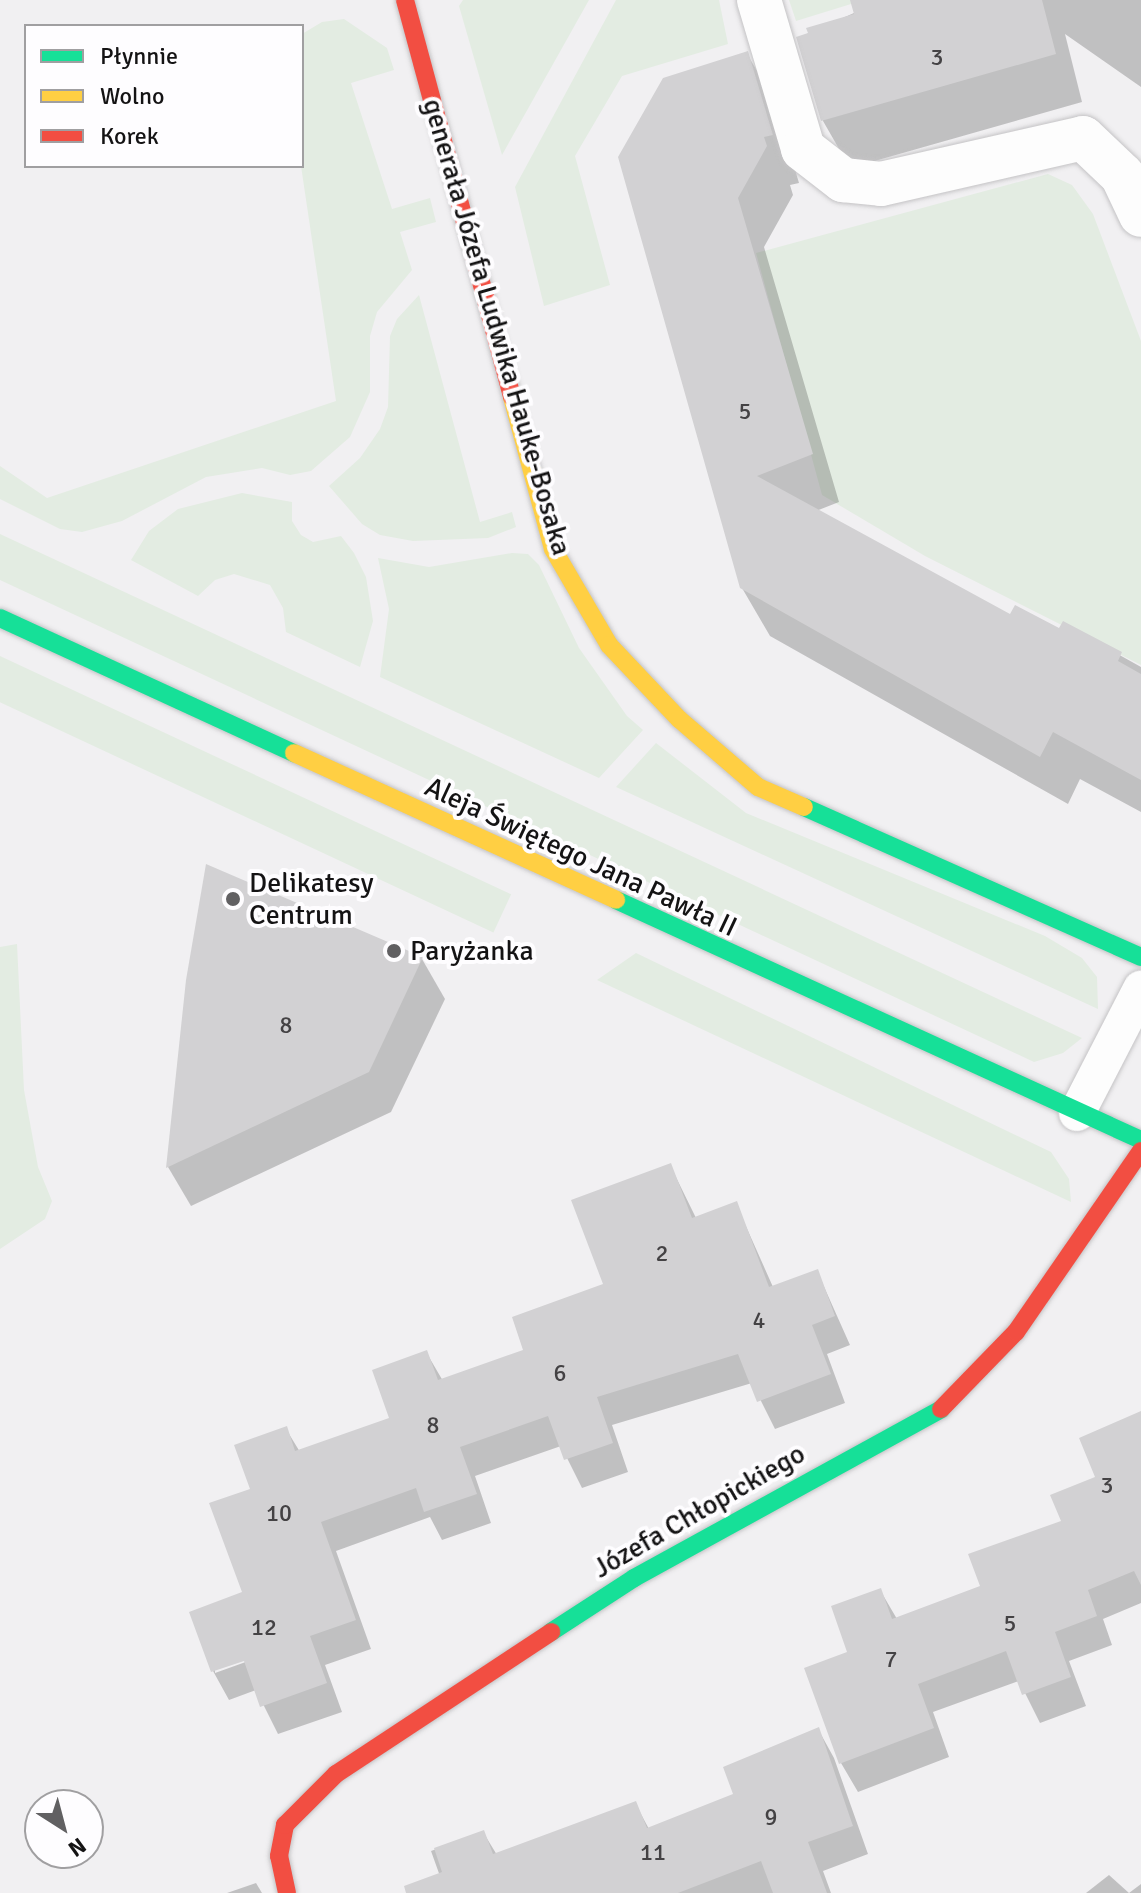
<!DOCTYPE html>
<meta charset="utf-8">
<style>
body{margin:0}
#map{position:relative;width:1141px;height:1893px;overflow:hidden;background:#f1f0f2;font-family:Signika,sans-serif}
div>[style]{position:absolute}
.green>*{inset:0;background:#e3ece2;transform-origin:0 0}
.shadow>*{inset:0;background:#0003}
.building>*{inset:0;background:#d2d1d3}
.roads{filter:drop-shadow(0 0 2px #c4c3c5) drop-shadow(0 0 2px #c4c3c5)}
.lane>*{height:36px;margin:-18px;padding:0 18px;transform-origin:18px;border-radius:18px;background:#fdfdfd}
.street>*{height:44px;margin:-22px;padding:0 22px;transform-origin:22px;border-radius:22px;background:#fdfdfd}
.fast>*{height:18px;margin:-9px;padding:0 9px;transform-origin:9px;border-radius:9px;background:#16e098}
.slow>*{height:18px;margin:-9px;padding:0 9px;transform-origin:9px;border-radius:9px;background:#ffcf43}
.jam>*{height:18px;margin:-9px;padding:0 9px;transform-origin:9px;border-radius:9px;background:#f24e42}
.dots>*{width:22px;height:22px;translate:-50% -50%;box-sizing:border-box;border:4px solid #fefdff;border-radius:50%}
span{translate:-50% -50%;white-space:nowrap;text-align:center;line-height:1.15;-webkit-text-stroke:8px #fefdff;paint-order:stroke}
.number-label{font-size:24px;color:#444244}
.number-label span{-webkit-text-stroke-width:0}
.street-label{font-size:28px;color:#141314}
.poi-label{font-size:28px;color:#141314}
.left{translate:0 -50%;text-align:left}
.legend{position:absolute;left:24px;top:24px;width:280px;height:144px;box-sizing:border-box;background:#fefdff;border:2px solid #a09fa1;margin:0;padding:10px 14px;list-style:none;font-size:24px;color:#141314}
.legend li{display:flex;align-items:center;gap:16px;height:40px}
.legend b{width:40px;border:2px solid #a09fa1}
.north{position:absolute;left:24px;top:1789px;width:80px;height:80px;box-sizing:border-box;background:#fefdff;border:2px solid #a09fa1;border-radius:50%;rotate:144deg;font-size:22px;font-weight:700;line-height:32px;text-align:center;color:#141314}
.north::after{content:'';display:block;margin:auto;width:28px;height:36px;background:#616062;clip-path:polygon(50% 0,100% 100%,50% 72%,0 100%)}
</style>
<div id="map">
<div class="green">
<div style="clip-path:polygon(463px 0,589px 0,502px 155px,459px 6px)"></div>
<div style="clip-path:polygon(616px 0,719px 0,728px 44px,622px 76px,575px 156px,610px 285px,544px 306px,515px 187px)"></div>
<div style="clip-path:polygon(789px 0,864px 0,796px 21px)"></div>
<div style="clip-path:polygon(344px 19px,387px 48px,394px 70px,351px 83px,392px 209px,430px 198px,436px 222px,400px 232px,412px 270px,377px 312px,370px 336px,370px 392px,350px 437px,311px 471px,290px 475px,262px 468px,206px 477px,122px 521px,82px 532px,60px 529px,0 499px,0 466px,47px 498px,336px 401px,301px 166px,302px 34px,322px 22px)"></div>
<div style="clip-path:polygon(1048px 174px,1072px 185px,1093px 214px,1141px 341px,1141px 665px,925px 556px,822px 495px,756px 253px)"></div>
<div style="clip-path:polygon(419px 295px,480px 522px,512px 512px,516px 527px,488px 538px,413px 541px,380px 535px,362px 524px,329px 486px,360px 458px,380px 429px,388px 407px,390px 336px,397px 319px)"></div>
<div style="clip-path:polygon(242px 493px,292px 502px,292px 521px,301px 535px,313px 542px,341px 536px,354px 553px,366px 577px,373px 621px,360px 667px,286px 632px,283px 608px,270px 585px,234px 574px,215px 580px,198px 596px,131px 560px,149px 531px,178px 509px)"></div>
<div style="clip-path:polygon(0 534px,1082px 1038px,1063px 1053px,1034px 1062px,0 580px)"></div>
<div style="clip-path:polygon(512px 553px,528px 554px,539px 565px,579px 648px,627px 716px,643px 730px,599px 778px,380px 677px,389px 609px,378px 558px,429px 567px)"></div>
<div style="left:0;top:656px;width:564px;height:42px;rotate:25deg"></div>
<div style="clip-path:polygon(656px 743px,746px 813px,1045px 936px,1082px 958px,1097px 977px,1098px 1009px,616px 787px)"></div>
<div style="clip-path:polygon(17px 944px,24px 1090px,38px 1167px,52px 1201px,45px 1219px,0 1249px,0 947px)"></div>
<div style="clip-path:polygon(636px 953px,1051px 1152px,1069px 1179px,1071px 1202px,597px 980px)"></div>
</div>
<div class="shadow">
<div style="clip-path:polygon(883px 0,1141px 0,1141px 87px,1065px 34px,1082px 102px,850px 168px,823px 121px,798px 38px)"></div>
<div style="clip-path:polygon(747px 54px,775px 101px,799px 183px,790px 185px,793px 195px,764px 247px,839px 502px,816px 511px,1010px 617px,1060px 631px,1064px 624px,1141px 667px,1141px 812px,1080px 779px,1068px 804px,770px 636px,742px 588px,620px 157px)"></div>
<div style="clip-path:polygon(422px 959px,445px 999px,391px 1112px,191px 1206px,168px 1167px,188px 980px)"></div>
<div style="clip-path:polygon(evenodd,670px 1165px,696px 1218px,736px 1204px,773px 1287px,817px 1271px,850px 1345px,827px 1354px,845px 1403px,775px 1429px,752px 1383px,612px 1425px,628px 1472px,582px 1488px,561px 1446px,475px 1476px,491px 1523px,442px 1540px,430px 1517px,336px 1551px,371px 1649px,325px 1665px,342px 1712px,278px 1734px,256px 1690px,229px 1700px,213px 1671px,244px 1594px,252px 1490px,286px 1429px,300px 1452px,392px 1419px,426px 1352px,443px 1381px,526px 1351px,605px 1285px,670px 1165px,253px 1656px,254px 1659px,215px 1673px,215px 1669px,253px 1656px)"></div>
<div style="clip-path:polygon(1141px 1432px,1141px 1603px,1103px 1619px,1112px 1645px,1069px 1661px,1086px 1706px,1040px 1723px,1019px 1681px,933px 1712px,949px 1757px,858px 1792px,841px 1763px,806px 1669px,850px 1654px,880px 1590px,897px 1619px,982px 1587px,1064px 1522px)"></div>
<div style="clip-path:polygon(818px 1729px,834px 1758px,868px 1854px,823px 1871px,831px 1893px,446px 1893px,431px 1851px,483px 1832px,497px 1855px,635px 1803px,649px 1829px,736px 1795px)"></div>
<div style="clip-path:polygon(1109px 1875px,1129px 1893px,1086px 1893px)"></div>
<div style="clip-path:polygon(256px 1883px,262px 1893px,227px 1893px)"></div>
<div style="clip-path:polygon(1141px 1884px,1141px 1893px,1129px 1893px)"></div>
</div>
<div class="building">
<div style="clip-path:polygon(850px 0,1042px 0,1056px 54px,821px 121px,796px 37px,808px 33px,806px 28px,854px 14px)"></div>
<div style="clip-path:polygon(748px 51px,773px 135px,764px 137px,767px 146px,738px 198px,813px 454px,757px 476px,1010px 614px,1015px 605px,1059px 628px,1063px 621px,1122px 652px,1118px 661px,1141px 674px,1141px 780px,1053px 732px,1040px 757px,740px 588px,618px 157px,663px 78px)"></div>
<div style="clip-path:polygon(206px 864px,423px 957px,369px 1072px,166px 1168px,186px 980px)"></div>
<div style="clip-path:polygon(671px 1163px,692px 1218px,737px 1201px,769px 1287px,818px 1269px,835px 1316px,812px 1325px,831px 1374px,757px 1402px,738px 1354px,597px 1397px,613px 1443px,564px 1460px,548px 1416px,460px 1447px,477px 1494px,424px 1512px,416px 1488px,321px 1522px,356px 1620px,310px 1636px,327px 1683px,260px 1707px,244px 1661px,211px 1672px,189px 1612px,242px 1592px,209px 1503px,250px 1489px,234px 1445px,287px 1426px,295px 1451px,389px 1418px,372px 1370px,427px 1350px,438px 1380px,523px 1350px,512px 1317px,603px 1284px,571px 1200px)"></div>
<div style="clip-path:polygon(1141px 1411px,1141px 1585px,1134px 1571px,1088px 1590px,1097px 1616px,1055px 1632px,1071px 1677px,1022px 1695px,1006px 1651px,918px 1684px,934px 1728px,839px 1764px,804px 1668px,847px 1652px,831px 1606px,881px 1588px,892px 1619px,980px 1586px,968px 1554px,1061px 1521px,1050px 1495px,1095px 1477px,1079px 1438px)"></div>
<div style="clip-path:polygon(819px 1727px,853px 1826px,808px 1842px,827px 1893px,773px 1893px,761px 1861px,678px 1893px,406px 1893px,404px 1886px,442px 1872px,434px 1848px,484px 1830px,493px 1854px,636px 1801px,647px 1828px,733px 1794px,723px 1767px)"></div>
</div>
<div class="roads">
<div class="lane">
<div style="left:1077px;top:1113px;width:140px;rotate:-62.7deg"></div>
</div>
<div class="street">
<div style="left:759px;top:0;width:155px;rotate:73.5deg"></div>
<div style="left:803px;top:149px;width:51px;rotate:37.8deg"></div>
<div style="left:843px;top:180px;width:38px;rotate:6deg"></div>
<div style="left:881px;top:184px;width:207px;rotate:-12.8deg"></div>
<div style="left:1083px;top:138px;width:54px;rotate:43.5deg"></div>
<div style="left:1122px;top:175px;width:44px;rotate:64.6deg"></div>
</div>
<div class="fast">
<div style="left:0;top:618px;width:324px;rotate:24.7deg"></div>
<div style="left:804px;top:807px;width:369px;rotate:24deg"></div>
<div style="left:616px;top:900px;width:577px;rotate:24.57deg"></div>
<div style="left:551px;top:1632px;width:99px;rotate:-33deg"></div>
<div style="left:634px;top:1578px;width:350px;rotate:-28.8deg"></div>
</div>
<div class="slow">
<div style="left:512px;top:397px;width:157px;rotate:74.9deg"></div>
<div style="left:553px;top:549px;width:111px;rotate:59.7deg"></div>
<div style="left:609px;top:645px;width:102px;rotate:46.6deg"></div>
<div style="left:679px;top:719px;width:104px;rotate:40.7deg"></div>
<div style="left:758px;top:787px;width:50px;rotate:23.5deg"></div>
<div style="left:294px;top:753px;width:354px;rotate:24.5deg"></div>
</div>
<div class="jam">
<div style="left:405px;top:0;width:411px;rotate:74.9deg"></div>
<div style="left:941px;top:1409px;width:107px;rotate:-45.8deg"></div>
<div style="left:1016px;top:1332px;width:220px;rotate:-55.4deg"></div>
<div style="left:287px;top:1893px;width:38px;rotate:-102deg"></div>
<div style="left:279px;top:1856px;width:32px;rotate:-79deg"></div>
<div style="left:285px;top:1825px;width:72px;rotate:-45deg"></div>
<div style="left:336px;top:1774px;width:258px;rotate:-33.4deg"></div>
</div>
</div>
<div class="dots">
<div style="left:233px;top:899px;background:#616062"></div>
<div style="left:394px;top:951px;background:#616062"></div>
</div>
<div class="number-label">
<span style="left:937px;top:58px">3</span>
<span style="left:745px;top:412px">5</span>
<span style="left:286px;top:1026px">8</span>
<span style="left:662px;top:1254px">2</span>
<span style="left:759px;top:1321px">4</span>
<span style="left:560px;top:1374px">6</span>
<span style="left:433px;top:1426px">8</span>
<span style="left:1107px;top:1486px">3</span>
<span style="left:279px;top:1514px">10</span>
<span style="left:1010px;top:1624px">5</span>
<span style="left:264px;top:1628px">12</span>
<span style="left:891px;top:1660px">7</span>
<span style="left:771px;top:1818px">9</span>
<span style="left:653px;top:1853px">11</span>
</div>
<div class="street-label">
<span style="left:497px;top:327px;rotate:74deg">generała Józefa Ludwika Hauke-Bosaka</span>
<span style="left:581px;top:857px;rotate:25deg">Aleja Świętego Jana Pawła II</span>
<span style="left:699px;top:1511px;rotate:-30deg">Józefa Chłopickiego</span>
</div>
<div class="poi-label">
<span class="left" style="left:249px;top:899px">Delikatesy<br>Centrum</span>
<span class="left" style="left:410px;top:951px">Paryżanka</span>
</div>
<ul class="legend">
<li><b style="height:10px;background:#16e098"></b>Płynnie</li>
<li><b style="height:10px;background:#ffcf43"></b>Wolno</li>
<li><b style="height:10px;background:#f24e42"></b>Korek</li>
</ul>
<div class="north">N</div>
</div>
